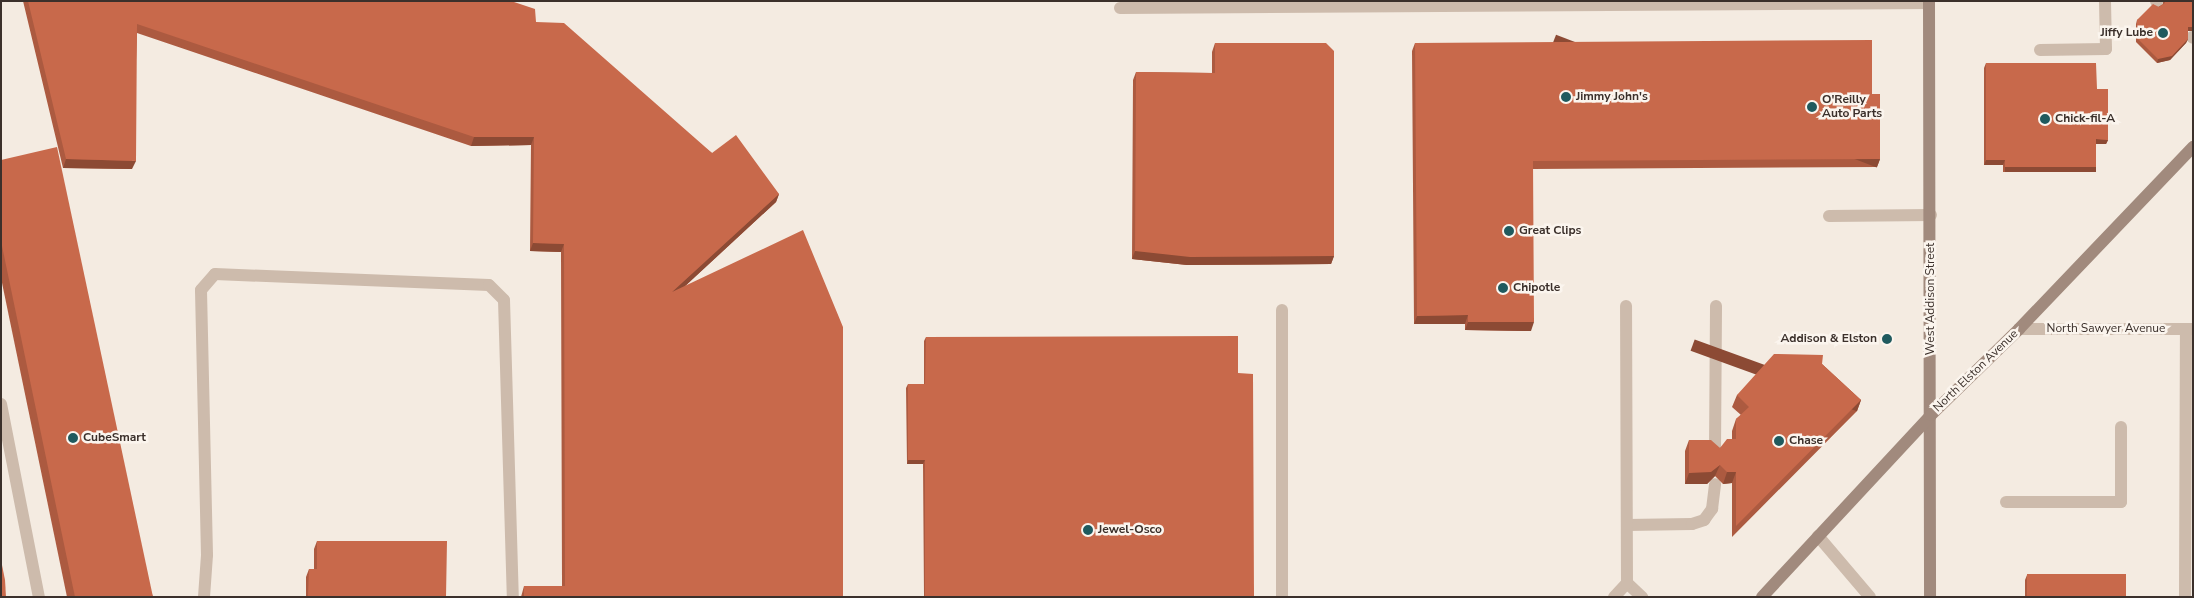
<!DOCTYPE html>
<style>
body{margin:0}
#map{position:relative;width:2194px;height:598px;overflow:hidden;background:#f4ebe1;font-family:"Nunito Sans",sans-serif}
div>[style]{position:absolute}
.lane>*{height:12px;margin:-6px;padding:0 6px;transform-origin:6px;border-radius:6px;background:#cdbbac}
.street>*{height:12px;margin:-6px;padding:0 6px;transform-origin:6px;border-radius:6px;background:#cdbbac}
.secondary>*{height:12px;margin:-6px;padding:0 6px;transform-origin:6px;border-radius:6px;background:#a18a7d}
.wall>*{inset:0;background:#ac5a40}
.shaded-wall>*{inset:0;background:#8c4a34;transform-origin:0 0}
.building>*{inset:0;background:#c8694b;transform-origin:0 0}
.dots>*{width:14px;height:14px;translate:-50% -50%;box-sizing:border-box;border:2px solid #fbf5ee;border-radius:50%}
span{translate:-50% -50%;white-space:nowrap;text-align:center;line-height:1.15;-webkit-text-stroke:5px #fbf5ee;paint-order:stroke}
.poi-label{font-size:12px;color:#3b302b;font-weight:700}
.right{translate:-100% -50%;text-align:right}
.left{translate:0 -50%;text-align:left}
.street-label{font-size:12px;color:#3b302b}
.frame{position:absolute;inset:0;border:2px solid #3b302b;pointer-events:none}
</style>
<div id="map">
<div class="lane">
<div style="left:2156px;top:1px;width:2px;rotate:63deg"></div>
<div style="left:2192px;top:37px;width:1px;rotate:45deg"></div>
<div style="left:2040px;top:50px;width:66px;rotate:-0.9deg"></div>
<div style="left:2106px;top:49px;width:48px;rotate:-91.2deg"></div>
<div style="left:1829px;top:216px;width:102px;rotate:-0.6deg"></div>
<div style="left:1282px;top:310px;width:287px;rotate:90deg"></div>
<div style="left:1px;top:404px;width:197px;rotate:78.9deg"></div>
<div style="left:1715px;top:451px;width:145px;rotate:-89.6deg"></div>
<div style="left:2006px;top:502px;width:115px"></div>
<div style="left:2121px;top:502px;width:75px;rotate:-90deg"></div>
<div style="left:1627px;top:525px;width:65px;rotate:-0.9deg"></div>
<div style="left:1692px;top:524px;width:13px;rotate:-18deg"></div>
<div style="left:1704px;top:520px;width:14px;rotate:-54deg"></div>
<div style="left:1712px;top:509px;width:25px;rotate:-83deg"></div>
<div style="left:1818px;top:536px;width:80px;rotate:49.6deg"></div>
<div style="left:1627px;top:583px;width:21px;rotate:43deg"></div>
<div style="left:204px;top:597px;width:42px;rotate:-85.9deg"></div>
<div style="left:207px;top:555px;width:265px;rotate:-91.3deg"></div>
<div style="left:201px;top:290px;width:21px;rotate:-49deg"></div>
<div style="left:215px;top:274px;width:274px;rotate:2.3deg"></div>
<div style="left:489px;top:285px;width:21px;rotate:45deg"></div>
<div style="left:504px;top:300px;width:297px;rotate:88.3deg"></div>
<div style="left:1614px;top:597px;width:19px;rotate:-47deg"></div>
<div style="left:1627px;top:583px;width:277px;rotate:-90.2deg"></div>
<div style="left:2185px;top:597px;width:268px;rotate:-89.8deg"></div>
</div>
<div class="street">
<div style="left:1120px;top:8px;width:809px;rotate:-0.35deg"></div>
<div style="left:2019px;top:329px;width:174px"></div>
</div>
<div class="secondary">
<div style="left:1929px;top:1px;width:596px;rotate:89.9deg"></div>
<div style="left:1762px;top:597px;width:248px;rotate:-47.1deg"></div>
<div style="left:1931px;top:415px;width:123px;rotate:-44.3deg"></div>
<div style="left:2019px;top:329px;width:252px;rotate:-46.3deg"></div>
</div>
<div class="wall">
<div style="clip-path:polygon(23px 1px,511px 1px,536px 22px,712px 153px,779px 194px,776px 202px,685px 286px,843px 597px,521px 597px,524px 586px,562px 586px,561px 252px,530px 251px,531px 145px,471px 146px,137px 33px,132px 169px,63px 168px)"></div>
<div style="clip-path:polygon(2163px 1px,2193px 1px,2188px 31px,2188px 39px,2186px 43px,2170px 60px,2157px 63px,2136px 42px,2136px 24px,2137px 20px,2163px 4px)"></div>
<div style="clip-path:polygon(1215px 43px,1334px 256px,1331px 264px,1187px 265px,1132px 259px,1133px 80px,1136px 72px,1212px 73px,1212px 52px)"></div>
<div style="clip-path:polygon(1415px 43px,1872px 94px,1880px 159px,1877px 167px,1533px 169px,1531px 331px,1465px 330px,1465px 324px,1414px 324px,1412px 51px)"></div>
<div style="clip-path:polygon(1986px 63px,2108px 140px,2106px 144px,2096px 144px,2094px 172px,2003px 172px,2003px 165px,1984px 165px,1984px 68px)"></div>
<div style="clip-path:polygon(1px 160px,153px 597px,67px 597px,1px 278px)"></div>
<div style="clip-path:polygon(926px 337px,1238px 373px,1254px 597px,924px 597px,923px 464px,907px 464px,906px 388px,908px 384px,924px 384px,924px 341px)"></div>
<div style="clip-path:polygon(1822px 364px,1861px 400px,1857px 411px,1732px 537px,1732px 483px,1723px 484px,1715px 476px,1707px 484px,1685px 484px,1685px 451px,1689px 440px,1720px 448px,1732px 439px,1732px 431px,1736px 419px,1741px 415px,1732px 407px,1737px 395px)"></div>
<div style="clip-path:polygon(317px 541px,446px 597px,306px 597px,306px 577px,309px 569px,314px 569px,314px 549px)"></div>
<div style="clip-path:polygon(2027px 575px,2126px 597px,2025px 597px,2025px 580px)"></div>
</div>
<div class="shaded-wall">
<div style="clip-path:polygon(2188px 27px,2193px 27px,2193px 31px,2187px 31px)"></div>
<div style="clip-path:polygon(2188px 39px,2186px 43px,2170px 60px,2157px 63px,2158px 59px)"></div>
<div style="clip-path:polygon(474px 137px,534px 137px,531px 145px,471px 146px)"></div>
<div style="clip-path:polygon(2096px 139px,2108px 140px,2106px 144px,2094px 144px)"></div>
<div style="clip-path:polygon(66px 159px,136px 161px,132px 169px,63px 168px)"></div>
<div style="left:1880px;top:159px;width:9px;height:347px;rotate:111deg"></div>
<div style="clip-path:polygon(1986px 160px,2005px 160px,2003px 165px,1984px 165px)"></div>
<div style="left:2005px;top:167px;width:91px;height:5px"></div>
<div style="clip-path:polygon(779px 194px,776px 202px,669px 301px,672px 292px)"></div>
<div style="clip-path:polygon(533px 243px,564px 244px,561px 252px,530px 251px)"></div>
<div style="clip-path:polygon(1135px 251px,1334px 256px,1331px 264px,1187px 265px,1132px 259px)"></div>
<div style="clip-path:polygon(1468px 315px,1465px 324px,1414px 324px,1417px 316px)"></div>
<div style="clip-path:polygon(1468px 322px,1534px 322px,1531px 331px,1465px 330px)"></div>
<div style="left:1861px;top:400px;width:12px;height:177px;rotate:110deg"></div>
<div style="clip-path:polygon(908px 460px,925px 460px,923px 464px,907px 464px)"></div>
<div style="clip-path:polygon(1720px 465px,1715px 476px,1707px 484px,1685px 484px,1689px 473px)"></div>
<div style="clip-path:polygon(1727px 472px,1736px 472px,1732px 483px,1723px 484px)"></div>
</div>
<div class="building">
<div style="clip-path:polygon(28px 1px,511px 1px,535px 9px,536px 22px,564px 23px,712px 153px,736px 135px,779px 194px,672px 292px,803px 230px,843px 327px,843px 597px,524px 597px,524px 586px,565px 586px,564px 244px,533px 243px,534px 137px,474px 137px,137px 24px,136px 161px,66px 159px)"></div>
<div style="clip-path:polygon(2165px 1px,2193px 1px,2193px 27px,2188px 27px,2188px 39px,2172px 56px,2158px 59px,2137px 38px,2137px 20px,2153px 4px,2159px 7px,2165px 3px)"></div>
<div style="clip-path:polygon(1872px 40px,1872px 94px,1880px 94px,1880px 159px,1533px 161px,1534px 322px,1468px 322px,1468px 315px,1417px 316px,1415px 43px)"></div>
<div style="clip-path:polygon(1215px 43px,1326px 43px,1334px 51px,1334px 256px,1190px 257px,1135px 251px,1136px 72px,1215px 73px)"></div>
<div style="clip-path:polygon(1986px 63px,2096px 63px,2097px 89px,2108px 89px,2108px 140px,2096px 139px,2096px 167px,2005px 167px,2005px 160px,1986px 160px)"></div>
<div style="clip-path:polygon(57px 147px,153px 597px,75px 597px,1px 241px,1px 160px)"></div>
<div style="clip-path:polygon(1238px 336px,1238px 373px,1253px 374px,1254px 597px,925px 597px,925px 460px,908px 460px,908px 384px,925px 384px,926px 337px)"></div>
<div style="clip-path:polygon(1774px 354px,1823px 355px,1822px 364px,1861px 400px,1736px 526px,1736px 472px,1727px 472px,1720px 465px,1711px 472px,1689px 473px,1689px 440px,1711px 440px,1720px 448px,1727px 439px,1736px 439px,1736px 419px,1749px 407px,1737px 395px)"></div>
<div style="clip-path:polygon(317px 541px,447px 541px,446px 597px,308px 597px,309px 569px,317px 569px)"></div>
<div style="clip-path:polygon(1px 560px,5px 580px,6px 597px,1px 597px)"></div>
<div style="left:2126px;top:574px;width:23px;height:99px;rotate:90deg"></div>
</div>
<div class="dots">
<div style="left:2163px;top:33px;background:#1f5a5e"></div>
<div style="left:1566px;top:97px;background:#1f5a5e"></div>
<div style="left:1812px;top:107px;background:#1f5a5e"></div>
<div style="left:2045px;top:119px;background:#1f5a5e"></div>
<div style="left:1509px;top:231px;background:#1f5a5e"></div>
<div style="left:1503px;top:288px;background:#1f5a5e"></div>
<div style="left:1887px;top:339px;background:#1f5a5e"></div>
<div style="left:73px;top:438px;background:#1f5a5e"></div>
<div style="left:1779px;top:441px;background:#1f5a5e"></div>
<div style="left:1088px;top:530px;background:#1f5a5e"></div>
</div>
<div class="poi-label">
<span class="right" style="left:2153px;top:33px">Jiffy Lube</span>
<span class="left" style="left:1576px;top:97px">Jimmy John's</span>
<span class="left" style="left:1822px;top:107px">O'Reilly<br>Auto Parts</span>
<span class="left" style="left:2055px;top:119px">Chick-fil-A</span>
<span class="left" style="left:1519px;top:231px">Great Clips</span>
<span class="left" style="left:1513px;top:288px">Chipotle</span>
<span class="right" style="left:1877px;top:339px">Addison &amp; Elston</span>
<span class="left" style="left:83px;top:438px">CubeSmart</span>
<span class="left" style="left:1789px;top:441px">Chase</span>
<span class="left" style="left:1098px;top:530px">Jewel-Osco</span>
</div>
<div class="street-label">
<span style="left:1931px;top:299px;rotate:-90deg">West Addison Street</span>
<span style="left:2106px;top:329px">North Sawyer Avenue</span>
<span style="left:1976px;top:371px;rotate:-44deg">North Elston Avenue</span>
</div>
<div class="frame"></div>
</div>
